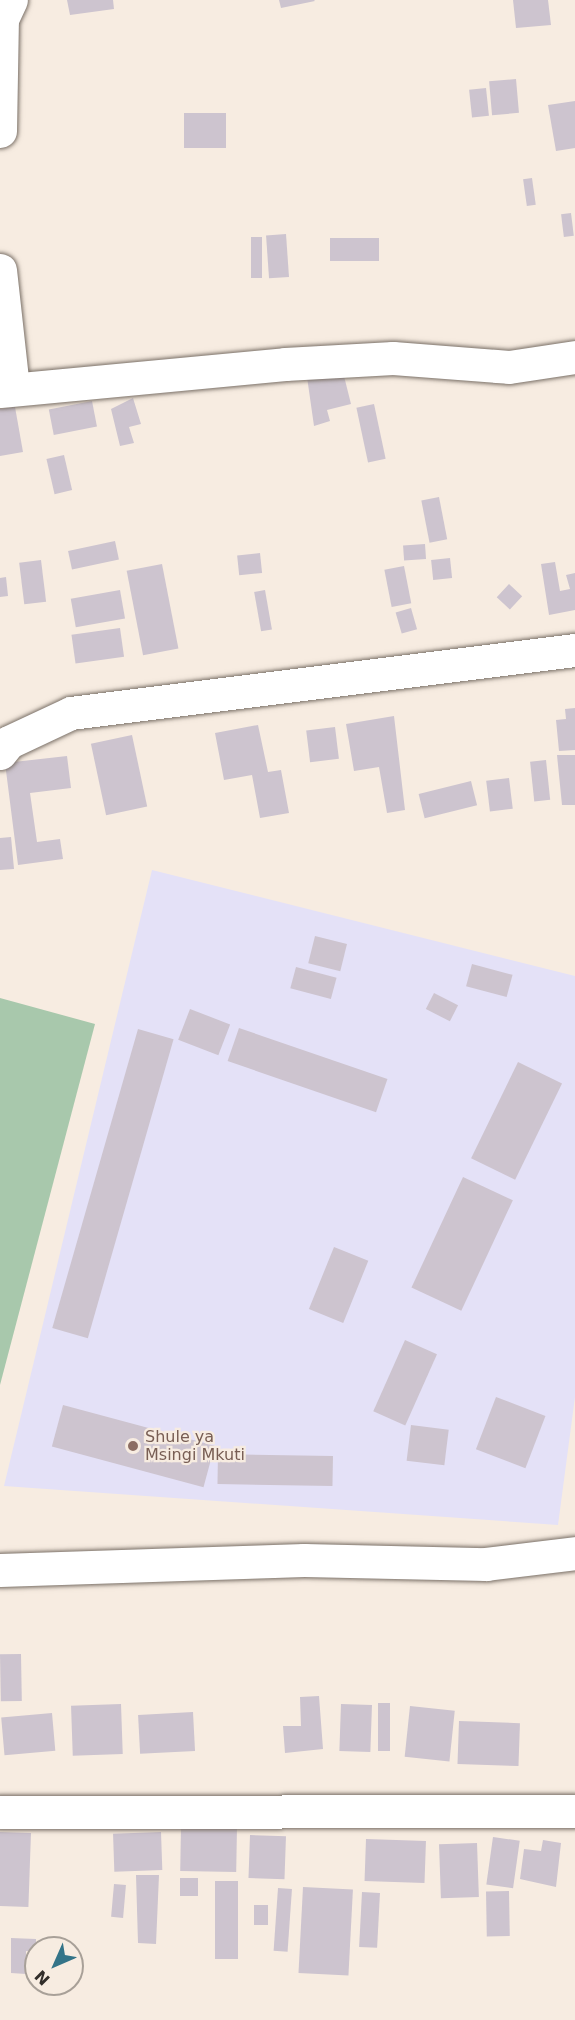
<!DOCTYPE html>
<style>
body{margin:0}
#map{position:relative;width:575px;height:2020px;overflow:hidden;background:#f7ece1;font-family:"DejaVu Sans",sans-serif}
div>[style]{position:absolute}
.education>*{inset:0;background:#e4e1f7}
.green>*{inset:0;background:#a8c8ac}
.building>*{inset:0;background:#cdc4cf;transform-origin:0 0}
.roads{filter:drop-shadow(0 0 2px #7a7067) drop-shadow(0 0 2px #7a7067)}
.street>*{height:33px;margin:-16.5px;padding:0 16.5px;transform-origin:16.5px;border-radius:16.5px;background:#fff}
.dots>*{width:16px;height:16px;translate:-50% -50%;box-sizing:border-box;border:3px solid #f7ece1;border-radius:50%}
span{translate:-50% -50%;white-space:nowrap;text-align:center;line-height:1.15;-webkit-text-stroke:4.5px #f7ece1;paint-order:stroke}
.education-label{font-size:16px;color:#785e54}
.left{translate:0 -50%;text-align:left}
.north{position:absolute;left:24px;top:1936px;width:60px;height:60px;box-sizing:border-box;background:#f7ece1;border:2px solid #a8a098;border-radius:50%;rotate:225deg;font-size:16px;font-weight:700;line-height:24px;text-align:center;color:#322e2a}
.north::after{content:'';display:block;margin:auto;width:21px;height:27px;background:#347488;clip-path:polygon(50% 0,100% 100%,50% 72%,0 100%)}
</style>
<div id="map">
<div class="education">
<div style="clip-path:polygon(152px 870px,575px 976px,575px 1397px,558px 1525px,4px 1486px)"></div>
</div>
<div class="green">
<div style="clip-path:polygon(0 998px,95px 1024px,0 1385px)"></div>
</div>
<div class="building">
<div style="clip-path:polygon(67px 0,113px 0,114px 9px,70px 15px)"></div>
<div style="clip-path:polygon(279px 0,314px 0,315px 1px,281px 8px)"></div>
<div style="clip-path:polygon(513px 0,548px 0,551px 25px,516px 28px)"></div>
<div style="left:516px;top:79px;width:34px;height:27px;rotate:85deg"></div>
<div style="left:486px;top:88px;width:28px;height:17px;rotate:84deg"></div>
<div style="clip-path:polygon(575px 101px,575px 148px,556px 151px,548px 105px)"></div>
<div style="left:184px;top:113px;width:42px;height:35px"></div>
<div style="left:532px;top:178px;width:27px;height:9px;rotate:82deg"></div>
<div style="left:571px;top:213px;width:23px;height:10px;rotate:83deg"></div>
<div style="left:286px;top:234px;width:43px;height:20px;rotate:86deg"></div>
<div style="left:251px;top:237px;width:11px;height:41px"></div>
<div style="left:379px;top:238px;width:23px;height:49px;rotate:90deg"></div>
<div style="clip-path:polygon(342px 368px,351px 404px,327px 410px,330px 421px,314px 426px,307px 377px)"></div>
<div style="clip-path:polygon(133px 398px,141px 424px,129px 427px,134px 443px,120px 446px,111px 409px)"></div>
<div style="left:92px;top:401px;width:26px;height:44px;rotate:79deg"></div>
<div style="left:374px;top:404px;width:56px;height:18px;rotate:78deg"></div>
<div style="clip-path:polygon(15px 407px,23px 452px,0 456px,0 409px)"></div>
<div style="left:64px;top:455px;width:36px;height:18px;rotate:77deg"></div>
<div style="left:439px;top:497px;width:43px;height:18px;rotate:79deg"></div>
<div style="left:115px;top:541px;width:19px;height:48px;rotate:78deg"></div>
<div style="left:425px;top:544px;width:15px;height:22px;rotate:86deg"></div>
<div style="left:260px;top:553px;width:20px;height:23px;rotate:84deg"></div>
<div style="left:450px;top:558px;width:20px;height:19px;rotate:84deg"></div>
<div style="left:41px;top:560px;width:42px;height:22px;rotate:83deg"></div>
<div style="clip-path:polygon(555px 562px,560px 591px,570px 589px,566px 575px,575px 573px,575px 610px,549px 615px,541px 564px)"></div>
<div style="left:162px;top:564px;width:86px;height:36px;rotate:79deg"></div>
<div style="left:404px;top:566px;width:38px;height:20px;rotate:79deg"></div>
<div style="clip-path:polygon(6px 577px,8px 596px,0 597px,0 578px)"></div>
<div style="left:509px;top:584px;width:18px;height:18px;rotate:43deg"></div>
<div style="left:120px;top:590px;width:29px;height:50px;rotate:80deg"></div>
<div style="left:265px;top:590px;width:40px;height:11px;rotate:80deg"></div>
<div style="left:411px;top:608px;width:22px;height:16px;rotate:74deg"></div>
<div style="left:120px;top:628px;width:29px;height:49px;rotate:82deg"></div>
<div style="clip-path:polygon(575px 708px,575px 750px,559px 751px,556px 720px,566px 719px,565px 709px)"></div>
<div style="clip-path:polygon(394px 716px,405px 810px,387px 813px,379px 767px,354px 771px,346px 724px)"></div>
<div style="clip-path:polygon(258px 725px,268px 772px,281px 770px,289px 813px,260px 818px,252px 775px,224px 780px,215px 733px)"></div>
<div style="left:335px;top:727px;width:32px;height:29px;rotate:83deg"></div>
<div style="left:132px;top:735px;width:73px;height:42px;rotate:78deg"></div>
<div style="clip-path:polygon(557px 755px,575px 755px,575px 805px,562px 805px)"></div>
<div style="clip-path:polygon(67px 756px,71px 788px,30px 793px,37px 842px,60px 839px,63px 859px,18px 865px,5px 763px)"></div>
<div style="left:546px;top:760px;width:40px;height:16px;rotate:84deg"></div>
<div style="left:509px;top:778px;width:31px;height:23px;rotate:83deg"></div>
<div style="left:471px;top:781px;width:25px;height:54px;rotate:76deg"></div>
<div style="clip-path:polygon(11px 837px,14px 869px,0 870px,0 838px)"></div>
<div style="left:315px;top:936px;width:33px;height:28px;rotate:14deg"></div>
<div style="left:472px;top:964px;width:42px;height:23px;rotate:15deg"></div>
<div style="left:296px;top:967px;width:42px;height:22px;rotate:15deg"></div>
<div style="left:434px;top:993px;width:27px;height:18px;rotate:27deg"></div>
<div style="left:190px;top:1009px;width:43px;height:33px;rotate:21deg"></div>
<div style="left:239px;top:1028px;width:157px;height:35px;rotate:19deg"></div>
<div style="left:138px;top:1029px;width:37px;height:311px;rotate:16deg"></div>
<div style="left:518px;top:1062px;width:49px;height:107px;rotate:26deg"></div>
<div style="left:463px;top:1177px;width:55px;height:122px;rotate:25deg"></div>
<div style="left:334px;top:1247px;width:37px;height:67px;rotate:22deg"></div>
<div style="left:405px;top:1340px;width:35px;height:78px;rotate:24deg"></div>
<div style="left:496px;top:1397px;width:53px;height:56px;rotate:21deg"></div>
<div style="left:63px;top:1405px;width:157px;height:43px;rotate:15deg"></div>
<div style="left:411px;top:1425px;width:38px;height:36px;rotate:7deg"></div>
<div style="left:218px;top:1454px;width:115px;height:30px;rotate:1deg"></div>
<div style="left:21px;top:1654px;width:47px;height:21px;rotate:89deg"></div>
<div style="clip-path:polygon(319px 1696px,323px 1749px,285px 1753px,283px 1726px,301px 1726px,300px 1697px)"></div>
<div style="left:378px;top:1703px;width:12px;height:48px"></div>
<div style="left:121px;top:1704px;width:50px;height:50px;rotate:88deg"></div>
<div style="left:341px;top:1704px;width:31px;height:47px;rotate:2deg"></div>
<div style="left:410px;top:1706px;width:45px;height:51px;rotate:6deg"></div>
<div style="left:193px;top:1712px;width:39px;height:55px;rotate:87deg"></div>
<div style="left:52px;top:1713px;width:38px;height:51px;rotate:85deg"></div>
<div style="left:459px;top:1721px;width:61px;height:43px;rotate:2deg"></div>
<div style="left:181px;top:1826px;width:56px;height:45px;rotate:1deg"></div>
<div style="left:0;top:1832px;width:31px;height:74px;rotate:2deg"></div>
<div style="left:161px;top:1832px;width:38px;height:48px;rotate:88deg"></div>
<div style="left:250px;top:1835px;width:36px;height:43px;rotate:2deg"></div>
<div style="left:493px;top:1837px;width:27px;height:48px;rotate:8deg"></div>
<div style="left:366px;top:1839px;width:60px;height:42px;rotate:2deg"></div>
<div style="clip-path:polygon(543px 1840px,561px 1843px,556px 1887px,520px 1879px,524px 1849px,541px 1851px)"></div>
<div style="left:477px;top:1843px;width:54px;height:38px;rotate:88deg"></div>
<div style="clip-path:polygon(136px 1875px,159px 1875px,156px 1944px,138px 1943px)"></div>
<div style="left:198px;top:1878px;width:18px;height:18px;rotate:90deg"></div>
<div style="left:215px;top:1881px;width:23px;height:78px"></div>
<div style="left:114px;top:1884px;width:12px;height:33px;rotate:5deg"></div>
<div style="left:303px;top:1887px;width:50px;height:86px;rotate:3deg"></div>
<div style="left:278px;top:1888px;width:14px;height:63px;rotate:4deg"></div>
<div style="left:509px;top:1891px;width:45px;height:23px;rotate:89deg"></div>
<div style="left:362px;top:1892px;width:18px;height:55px;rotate:3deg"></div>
<div style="left:254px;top:1905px;width:14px;height:20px"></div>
<div style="clip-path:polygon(11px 1938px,36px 1939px,36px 1952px,26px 1951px,26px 1974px,11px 1973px)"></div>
</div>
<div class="roads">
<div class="street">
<div style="left:0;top:131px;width:112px;rotate:-89deg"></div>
<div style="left:2px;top:19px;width:21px;rotate:-65deg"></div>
<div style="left:0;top:270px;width:118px;rotate:83.7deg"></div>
<div style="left:0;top:391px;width:286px;rotate:-5.4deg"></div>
<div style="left:285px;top:364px;width:108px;rotate:-3.2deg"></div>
<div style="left:393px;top:358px;width:116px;rotate:4.4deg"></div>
<div style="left:509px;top:367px;width:67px;rotate:-8.6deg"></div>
<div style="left:0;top:753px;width:14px;rotate:-51deg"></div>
<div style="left:9px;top:742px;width:68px;rotate:-25.1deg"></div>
<div style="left:71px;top:713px;width:508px;rotate:-7.13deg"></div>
<div style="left:0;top:1570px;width:304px;rotate:-1.9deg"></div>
<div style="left:304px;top:1560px;width:182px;rotate:1.3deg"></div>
<div style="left:486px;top:1564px;width:90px;rotate:-7deg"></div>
<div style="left:0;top:1812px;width:575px;rotate:-0.1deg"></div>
</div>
</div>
<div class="dots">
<div style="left:133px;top:1446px;background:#8d6e63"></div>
</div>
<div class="education-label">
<span class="left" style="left:145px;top:1446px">Shule ya<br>Msingi Mkuti</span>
</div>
<div class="north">N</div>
</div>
